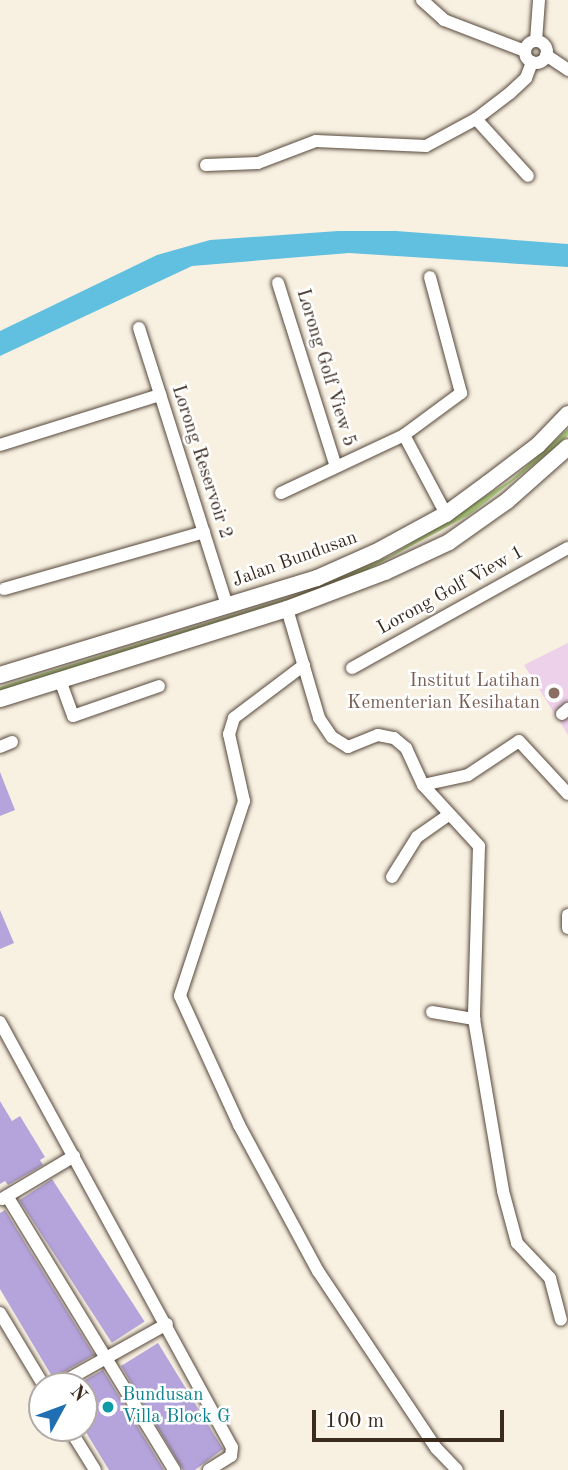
<!DOCTYPE html>
<style>
body{margin:0}
#map{position:relative;width:568px;height:1470px;overflow:hidden;background:#f8f1e2;font-family:"Old Standard TT",serif}
div>[style]{position:absolute}
.built>*{inset:0;background:#edd0e9}
.green>*{inset:0;background:#add27c}
.water>*{inset:0;background:#61bfe0}
.building>*{inset:0;background:#b5a4db;transform-origin:0 0}
.roads{filter:drop-shadow(0 0 2px #57483b) drop-shadow(0 0 2px #57483b)}
.minor>*{height:12px;margin:-6px;padding:0 6px;transform-origin:6px;border-radius:6px;background:#fff}
.minor>.ring{margin:-6px;padding:0;box-sizing:content-box;background:none;border:12px solid #fff;border-radius:50%}
.major>*{height:16px;margin:-8px;padding:0 8px;transform-origin:8px;border-radius:8px;background:#fff}
.dots>*{width:19px;height:19px;translate:-50% -50%;box-sizing:border-box;border:4px solid #fff;border-radius:50%}
span{translate:-50% -50%;white-space:nowrap;text-align:center;line-height:1.15;-webkit-text-stroke:5px #fff;paint-order:stroke}
.street-label{font-size:19px;color:#3b2a1e}
.education-label{font-size:19px;color:#785e54}
.right{translate:-100% -50%;text-align:right}
.culture-label{font-size:19px;color:#0d838f}
.left{translate:0 -50%;text-align:left}
.north{position:absolute;left:28px;top:1372px;width:70px;height:70px;box-sizing:border-box;background:#fff;border:2px solid #b1aaa5;border-radius:50%;rotate:49deg;font-size:19px;font-weight:700;line-height:28px;text-align:center;color:#3b2a1e}
.north::after{content:'';display:block;margin:auto;width:24px;height:32px;background:#1f6fb2;clip-path:polygon(50% 0,100% 100%,50% 72%,0 100%)}
.scale{position:absolute;left:312px;top:1410px;width:192px;height:32px;box-sizing:border-box;border:4px solid #3b2a1e;border-top:0;padding-left:9px;font-size:21px;line-height:24px;white-space:nowrap;color:#3b2a1e;-webkit-text-stroke:5px #fff;paint-order:stroke}
</style>
<div id="map">
<div class="built">
<div style="clip-path:polygon(568px 643px,568px 735px,524px 665px)"></div>
</div>
<div class="green">
<div style="clip-path:polygon(568px 429px,568px 435px,550px 452px,469px 515px,346px 581px,0 691px,0 687px,34px 676px,291px 597px,390px 556px,511px 480px)"></div>
</div>
<div class="water">
<div style="clip-path:polygon(338px 231px,396px 231px,568px 244px,568px 267px,349px 253px,192px 266px,0 356px,0 331px,157px 255px,210px 240px)"></div>
</div>
<div class="building">
<div style="clip-path:polygon(0 772px,15px 810px,0 816px)"></div>
<div style="clip-path:polygon(0 910px,14px 943px,0 949px)"></div>
<div style="clip-path:polygon(0 1101px,12px 1121px,20px 1116px,45px 1157px,40px 1160px,43px 1165px,8px 1185px,5px 1181px,0 1184px)"></div>
<div style="left:52px;top:1179px;width:170px;height:39px;rotate:57deg"></div>
<div style="clip-path:polygon(5px 1210px,94px 1355px,53px 1378px,0 1289px,0 1213px)"></div>
<div style="clip-path:polygon(158px 1343px,223px 1449px,195px 1470px,183px 1470px,121px 1366px)"></div>
<div style="clip-path:polygon(103px 1370px,164px 1470px,109px 1470px,84px 1429px,84px 1386px,74px 1386px)"></div>
</div>
<div class="roads">
<div class="minor">
<div style="left:422px;top:0;width:30px;rotate:42deg"></div>
<div style="left:444px;top:20px;width:87px;rotate:20.9deg"></div>
<div style="left:536px;top:41px;width:41px;rotate:-85.8deg"></div>
<div class="ring" style="left:525px;top:41px;width:10px;height:10px"></div>
<div style="left:546px;top:55px;width:27px;rotate:34deg"></div>
<div style="left:476px;top:119px;width:77px;rotate:47.6deg"></div>
<div style="left:206px;top:165px;width:52px;rotate:-2.2deg"></div>
<div style="left:258px;top:163px;width:62px;rotate:-20.8deg"></div>
<div style="left:316px;top:141px;width:110px;rotate:2.6deg"></div>
<div style="left:426px;top:146px;width:57px;rotate:-28.4deg"></div>
<div style="left:476px;top:119px;width:43px;rotate:-37.4deg"></div>
<div style="left:510px;top:93px;width:22px;rotate:-43deg"></div>
<div style="left:526px;top:78px;width:17px;rotate:-69deg"></div>
<div style="left:278px;top:283px;width:190px;rotate:72.5deg"></div>
<div style="left:139px;top:328px;width:292px;rotate:72.4deg"></div>
<div style="left:404px;top:435px;width:89px;rotate:62deg"></div>
<div style="left:0;top:445px;width:168px;rotate:-17.4deg"></div>
<div style="left:281px;top:493px;width:136px;rotate:-25.2deg"></div>
<div style="left:404px;top:435px;width:71px;rotate:-36.4deg"></div>
<div style="left:461px;top:393px;width:120px;rotate:-105deg"></div>
<div style="left:4px;top:589px;width:208px;rotate:-15.9deg"></div>
<div style="left:287px;top:609px;width:114px;rotate:73.6deg"></div>
<div style="left:319px;top:718px;width:23px;rotate:56deg"></div>
<div style="left:332px;top:737px;width:19px;rotate:32deg"></div>
<div style="left:348px;top:747px;width:32px;rotate:-22deg"></div>
<div style="left:378px;top:735px;width:16px;rotate:11deg"></div>
<div style="left:394px;top:738px;width:16px;rotate:40deg"></div>
<div style="left:406px;top:748px;width:41px;rotate:65.3deg"></div>
<div style="left:423px;top:785px;width:83px;rotate:47.4deg"></div>
<div style="left:479px;top:846px;width:173px;rotate:91.7deg"></div>
<div style="left:474px;top:1019px;width:174px;rotate:80.4deg"></div>
<div style="left:503px;top:1191px;width:54px;rotate:74.9deg"></div>
<div style="left:517px;top:1243px;width:48px;rotate:46.7deg"></div>
<div style="left:550px;top:1278px;width:43px;rotate:75.3deg"></div>
<div style="left:304px;top:665px;width:88px;rotate:142.9deg"></div>
<div style="left:234px;top:718px;width:17px;rotate:107deg"></div>
<div style="left:229px;top:734px;width:69px;rotate:77.4deg"></div>
<div style="left:244px;top:801px;width:205px;rotate:108.2deg"></div>
<div style="left:180px;top:996px;width:142px;rotate:65.4deg"></div>
<div style="left:239px;top:1125px;width:166px;rotate:61.6deg"></div>
<div style="left:318px;top:1271px;width:213px;rotate:56.3deg"></div>
<div style="left:436px;top:1448px;width:30px;rotate:46deg"></div>
<div style="left:352px;top:668px;width:247px;rotate:-29.1deg"></div>
<div style="left:60px;top:680px;width:38px;rotate:70deg"></div>
<div style="left:73px;top:716px;width:91px;rotate:-19.2deg"></div>
<div style="left:562px;top:714px;width:8px;rotate:-40deg"></div>
<div style="left:0;top:747px;width:13px;rotate:-23deg"></div>
<div style="left:423px;top:785px;width:46px;rotate:-12.5deg"></div>
<div style="left:468px;top:775px;width:61px;rotate:-33.7deg"></div>
<div style="left:519px;top:741px;width:72px;rotate:47.2deg"></div>
<div style="left:392px;top:877px;width:47px;rotate:-58deg"></div>
<div style="left:417px;top:837px;width:39px;rotate:-35deg"></div>
<div style="left:568px;top:915px;width:13px;rotate:90deg"></div>
<div style="left:432px;top:1012px;width:43px;rotate:9.5deg"></div>
<div style="left:0;top:1022px;width:484px;rotate:61.4deg"></div>
<div style="left:232px;top:1447px;width:9px;rotate:96deg"></div>
<div style="left:231px;top:1456px;width:26px;rotate:148deg"></div>
<div style="left:7px;top:1196px;width:321px;rotate:58.6deg"></div>
<div style="left:2px;top:1199px;width:84px;rotate:-30.8deg"></div>
<div style="left:0;top:1313px;width:85px;rotate:58.9deg"></div>
<div style="left:56px;top:1386px;width:127px;rotate:-29.2deg"></div>
<div style="left:69px;top:1428px;width:49px;rotate:58.2deg"></div>
</div>
<div class="major">
<div style="left:0;top:675px;width:332px;rotate:-17deg"></div>
<div style="left:317px;top:578px;width:64px;rotate:-23.8deg"></div>
<div style="left:376px;top:552px;width:80px;rotate:-28.5deg"></div>
<div style="left:446px;top:514px;width:52px;rotate:-36.4deg"></div>
<div style="left:488px;top:483px;width:63px;rotate:-37.2deg"></div>
<div style="left:538px;top:445px;width:43px;rotate:-45.9deg"></div>
<div style="left:0;top:699px;width:301px;rotate:-17.4deg"></div>
<div style="left:287px;top:609px;width:105px;rotate:-20.7deg"></div>
<div style="left:385px;top:572px;width:71px;rotate:-25.1deg"></div>
<div style="left:449px;top:542px;width:71px;rotate:-35.3deg"></div>
<div style="left:507px;top:501px;width:81px;rotate:-41.5deg"></div>
</div>
</div>
<div class="dots">
<div style="left:554px;top:693px;background:#8d6e63"></div>
<div style="left:108px;top:1407px;background:#0f9aa8"></div>
</div>
<div class="street-label">
<span style="left:325px;top:368px;rotate:73deg">Lorong Golf View 5</span>
<span style="left:201px;top:462px;rotate:72deg">Lorong Reservoir 2</span>
<span style="left:295px;top:560px;rotate:-20deg">Jalan Bundusan</span>
<span style="left:451px;top:591px;rotate:-29deg">Lorong Golf View 1</span>
</div>
<div class="education-label">
<span class="right" style="left:540px;top:693px">Institut Latihan<br>Kementerian Kesihatan</span>
</div>
<div class="culture-label">
<span class="left" style="left:122px;top:1407px">Bundusan<br>Villa Block G</span>
</div>
<div class="north">N</div>
<div class="scale">100 m</div>
</div>
